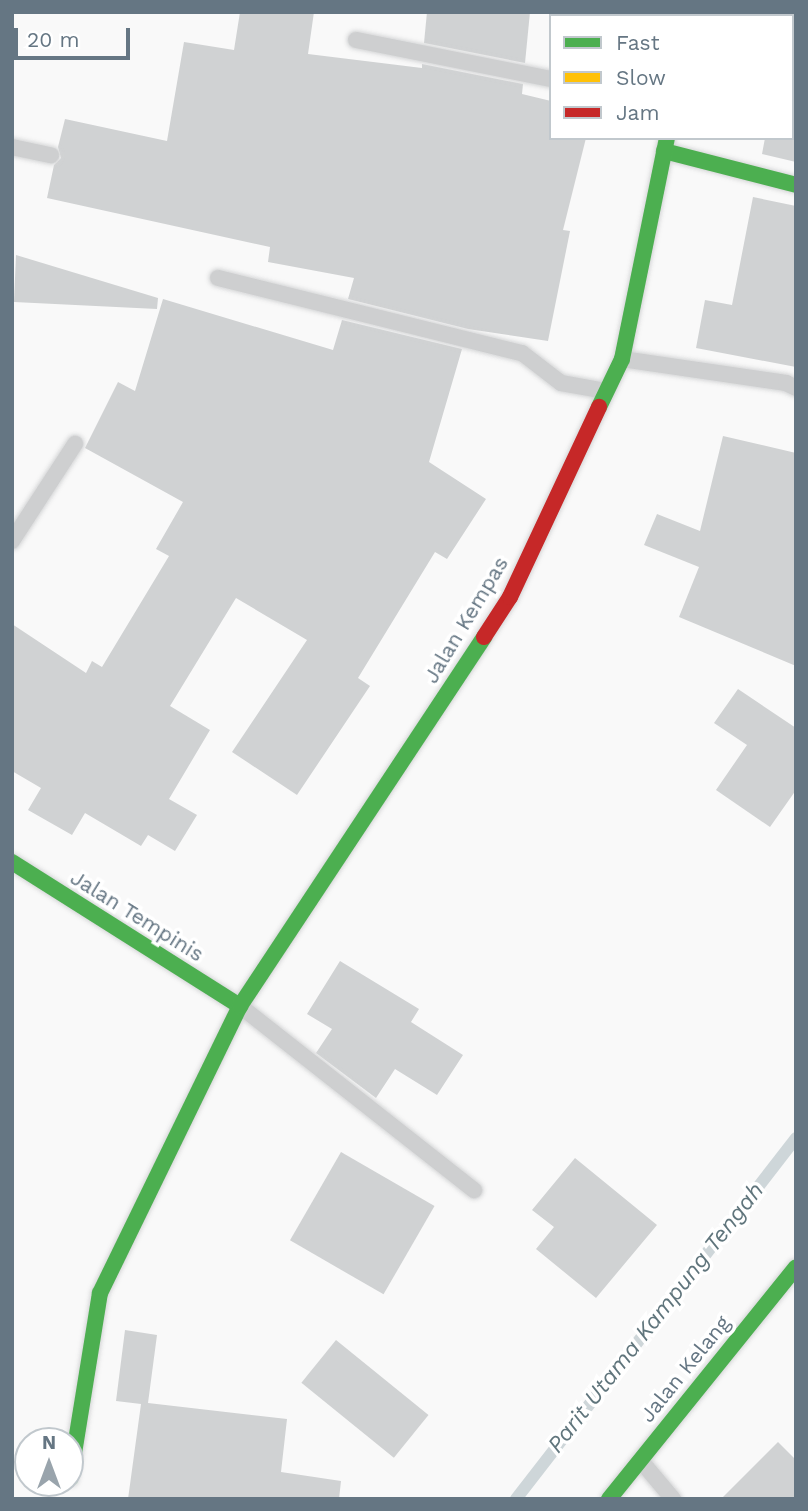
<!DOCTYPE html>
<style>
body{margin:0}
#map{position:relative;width:808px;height:1511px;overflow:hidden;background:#f9f9f9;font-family:"Work Sans",sans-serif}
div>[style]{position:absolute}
.stream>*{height:12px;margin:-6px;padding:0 6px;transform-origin:6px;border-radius:6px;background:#ced6d9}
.building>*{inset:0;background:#d0d2d3;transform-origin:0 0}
.roads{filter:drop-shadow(0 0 2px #d5d6d7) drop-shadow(0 0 2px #d5d6d7)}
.lane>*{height:16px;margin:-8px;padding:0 8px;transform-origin:8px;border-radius:8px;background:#cecfd0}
.street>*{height:33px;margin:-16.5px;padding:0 16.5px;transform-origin:16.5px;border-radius:16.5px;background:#cecfd0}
.fast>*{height:16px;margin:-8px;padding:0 8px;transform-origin:8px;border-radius:8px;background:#4caf50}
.slow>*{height:16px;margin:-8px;padding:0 8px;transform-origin:8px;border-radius:8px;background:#ffc107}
.jam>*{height:16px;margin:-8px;padding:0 8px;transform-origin:8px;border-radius:8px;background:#c62828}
span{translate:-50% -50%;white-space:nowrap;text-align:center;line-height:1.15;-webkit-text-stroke:7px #fff;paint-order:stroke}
.street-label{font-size:21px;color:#657683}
.water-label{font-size:23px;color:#60757c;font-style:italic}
.frame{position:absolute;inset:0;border:14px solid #657683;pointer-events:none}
.legend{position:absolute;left:549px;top:14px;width:245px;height:126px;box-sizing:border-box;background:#fff;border:2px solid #c1c8cd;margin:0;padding:9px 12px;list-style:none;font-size:21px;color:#657683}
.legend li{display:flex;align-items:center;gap:14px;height:35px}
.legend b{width:35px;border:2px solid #c1c8cd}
.north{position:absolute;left:14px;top:1427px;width:70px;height:70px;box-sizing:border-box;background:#fff;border:2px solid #c1c8cd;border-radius:50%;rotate:0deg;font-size:19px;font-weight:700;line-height:28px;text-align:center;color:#657683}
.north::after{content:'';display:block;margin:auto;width:24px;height:32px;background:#99a4ac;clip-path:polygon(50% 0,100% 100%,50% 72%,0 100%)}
.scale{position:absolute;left:14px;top:28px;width:116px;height:32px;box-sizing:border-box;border:4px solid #657683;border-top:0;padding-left:9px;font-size:21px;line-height:24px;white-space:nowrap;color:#657683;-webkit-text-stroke:5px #fff;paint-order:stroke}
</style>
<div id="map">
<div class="stream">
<div style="left:516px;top:1499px;width:457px;rotate:-52.2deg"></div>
</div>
<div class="building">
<div style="clip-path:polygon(240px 12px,314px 12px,308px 54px,422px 68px,422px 64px,523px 84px,522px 94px,551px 101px,551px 138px,586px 138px,563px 230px,570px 231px,548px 341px,468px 329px,348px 299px,354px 278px,268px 262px,270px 247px,47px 198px,54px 165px,61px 158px,58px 147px,65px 119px,167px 141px,184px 42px,234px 50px)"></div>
<div style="clip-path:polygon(427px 12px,530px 12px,525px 63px,424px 43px)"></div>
<div style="clip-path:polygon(765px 138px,796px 138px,796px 162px,762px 154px)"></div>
<div style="clip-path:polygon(753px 197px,796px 206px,796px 367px,696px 348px,705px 300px,732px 305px)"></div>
<div style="clip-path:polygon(16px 255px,158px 298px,157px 309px,14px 302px)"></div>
<div style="clip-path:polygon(163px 299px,333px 350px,342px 320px,462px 349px,429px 462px,486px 499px,447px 559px,435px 552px,358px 678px,370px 686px,297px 795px,232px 752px,307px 640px,236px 598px,170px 706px,210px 730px,169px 799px,197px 815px,175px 851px,148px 835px,141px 846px,85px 813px,72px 835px,28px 810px,41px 788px,12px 771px,12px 624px,86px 673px,92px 661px,102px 667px,169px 556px,156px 549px,183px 502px,85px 448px,118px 382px,135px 391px)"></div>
<div style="clip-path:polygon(723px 436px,796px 453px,796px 666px,679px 617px,699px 567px,644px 545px,657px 514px,700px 531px)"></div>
<div style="clip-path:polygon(738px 689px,796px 728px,796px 790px,770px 827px,716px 790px,747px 745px,714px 723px)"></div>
<div style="clip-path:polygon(340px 961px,419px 1009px,411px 1022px,463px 1055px,437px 1095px,395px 1069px,376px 1098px,316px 1053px,332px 1029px,307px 1014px)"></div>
<div style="left:341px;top:1152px;width:108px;height:102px;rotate:30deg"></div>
<div style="clip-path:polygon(575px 1158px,657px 1225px,596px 1298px,536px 1249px,554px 1227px,532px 1210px)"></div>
<div style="clip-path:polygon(125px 1330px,157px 1335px,148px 1403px,287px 1419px,281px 1472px,341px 1481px,339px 1499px,128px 1499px,141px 1404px,116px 1401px)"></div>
<div style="left:336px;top:1340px;width:119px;height:55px;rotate:39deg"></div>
<div style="clip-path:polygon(778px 1442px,796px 1460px,796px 1499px,721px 1499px)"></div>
</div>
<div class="roads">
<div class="lane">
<div style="left:356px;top:40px;width:199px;rotate:11.3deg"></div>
<div style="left:12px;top:147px;width:40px;rotate:12deg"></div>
<div style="left:218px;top:278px;width:313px;rotate:13.9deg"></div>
<div style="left:522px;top:353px;width:49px;rotate:37.6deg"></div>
<div style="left:561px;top:383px;width:46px;rotate:10.1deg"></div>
<div style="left:622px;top:359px;width:166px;rotate:8.3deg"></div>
<div style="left:786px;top:383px;width:11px;rotate:27deg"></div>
<div style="left:12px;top:541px;width:116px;rotate:-57deg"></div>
<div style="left:240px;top:1006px;width:298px;rotate:38.2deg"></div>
<div style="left:641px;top:1461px;width:50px;rotate:49.9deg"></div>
</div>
<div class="street">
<div style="left:792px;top:29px;width:4px"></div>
</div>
<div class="fast">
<div style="left:664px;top:151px;width:136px;rotate:14.4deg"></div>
<div style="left:599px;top:407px;width:53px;rotate:-64.4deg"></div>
<div style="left:622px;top:359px;width:226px;rotate:-78.5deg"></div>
<div style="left:12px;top:862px;width:270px;rotate:32.3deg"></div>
<div style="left:70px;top:1478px;width:187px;rotate:-80.8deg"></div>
<div style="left:100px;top:1293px;width:319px;rotate:-64deg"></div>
<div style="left:240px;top:1006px;width:442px;rotate:-56.5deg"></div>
<div style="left:609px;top:1499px;width:298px;rotate:-51.1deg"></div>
</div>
<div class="slow">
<div style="left:689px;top:16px;width:4px;rotate:-76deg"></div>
</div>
<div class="jam">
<div style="left:484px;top:637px;width:48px;rotate:-57deg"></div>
<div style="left:510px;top:597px;width:210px;rotate:-64.9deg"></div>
</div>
</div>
<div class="street-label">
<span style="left:466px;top:620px;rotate:-59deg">Jalan Kempas</span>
<span style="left:137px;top:916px;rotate:32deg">Jalan Tempinis</span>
<span style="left:685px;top:1369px;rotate:-51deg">Jalan Kelang</span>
</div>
<div class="water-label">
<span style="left:656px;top:1318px;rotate:-52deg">Parit Utama Kampung Tengah</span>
</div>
<div class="frame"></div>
<ul class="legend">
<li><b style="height:9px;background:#4caf50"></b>Fast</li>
<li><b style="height:9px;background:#ffc107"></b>Slow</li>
<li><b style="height:9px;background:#c62828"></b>Jam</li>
</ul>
<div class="north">N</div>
<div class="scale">20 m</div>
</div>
